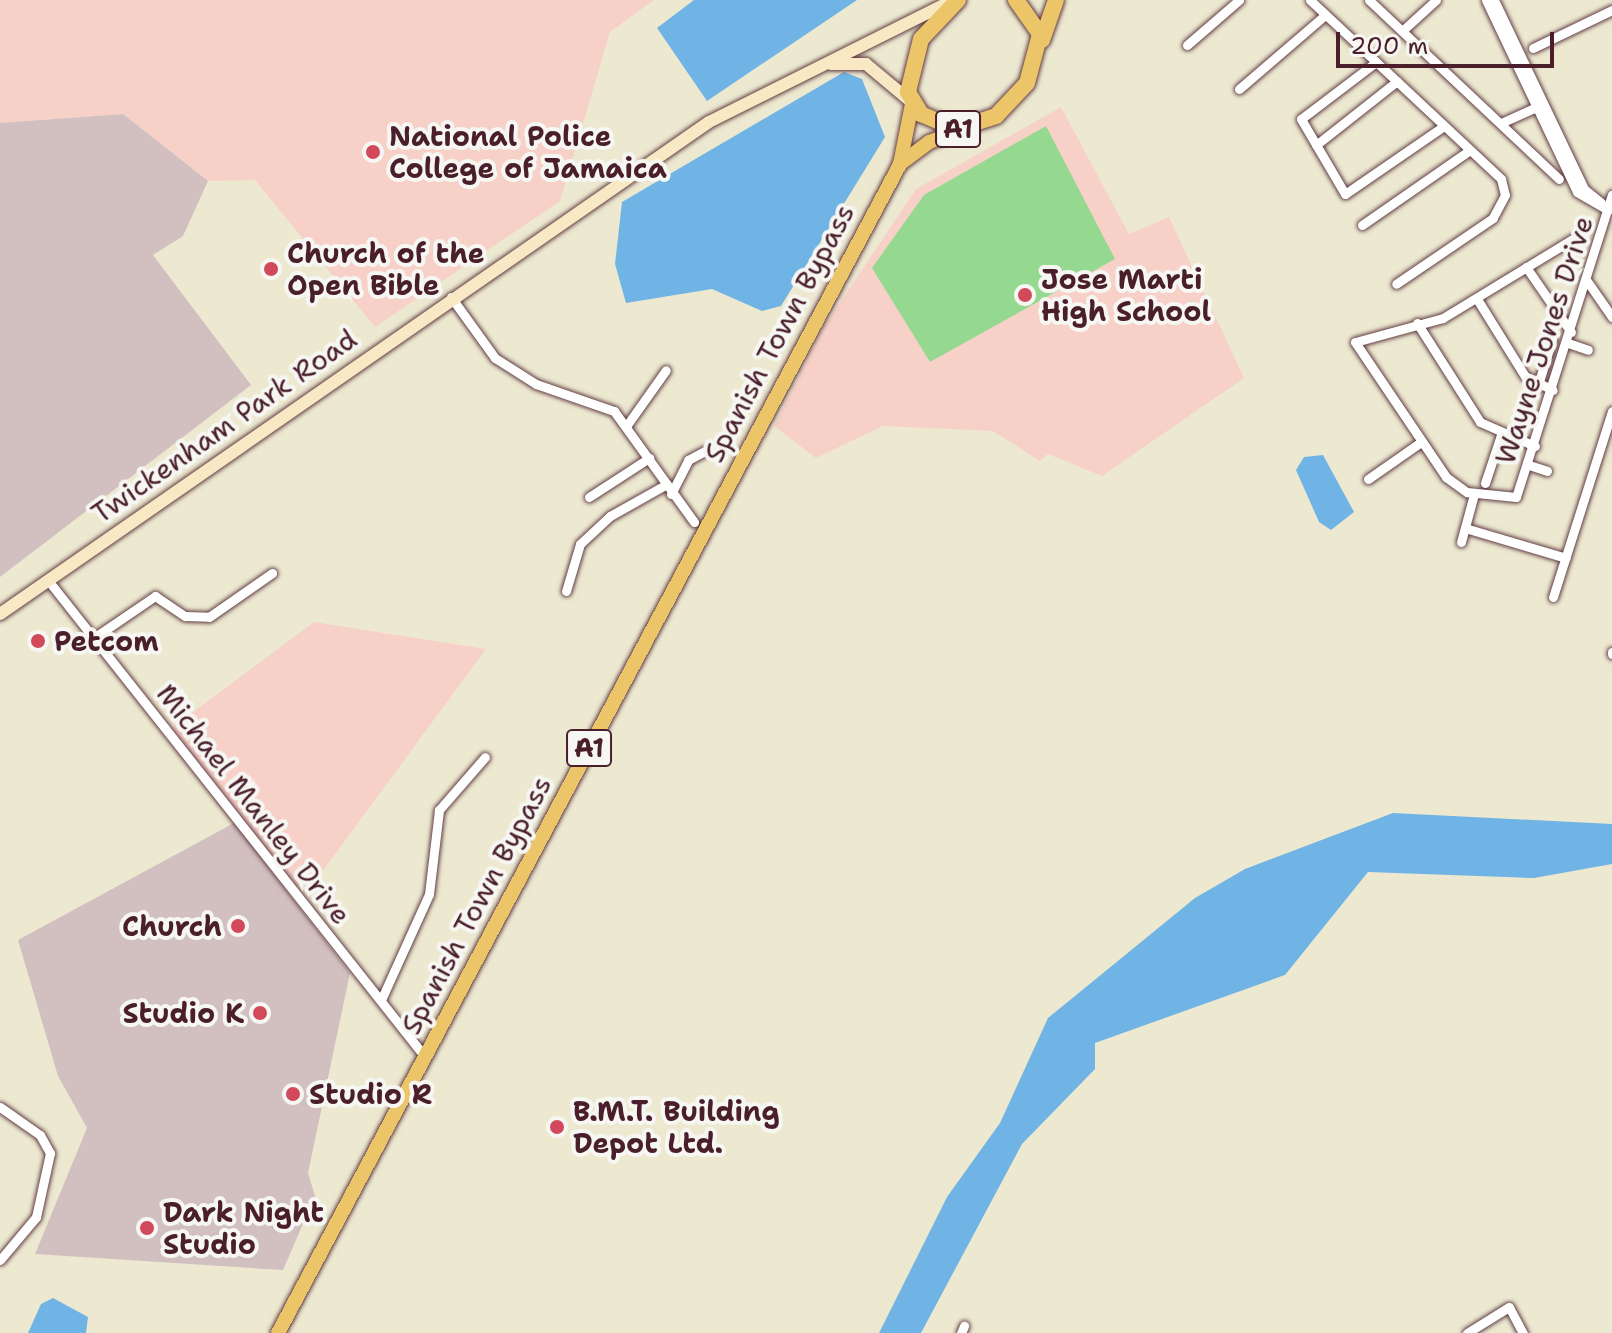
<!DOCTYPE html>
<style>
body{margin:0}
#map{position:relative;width:1612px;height:1333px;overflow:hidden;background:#ede9d1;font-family:"Shantell Sans",sans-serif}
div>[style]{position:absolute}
.built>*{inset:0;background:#f7d1c8}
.industrial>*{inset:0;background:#d2bfc0}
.green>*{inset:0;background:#95d991}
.water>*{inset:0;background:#70b3e5}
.roads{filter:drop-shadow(0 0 2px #623d44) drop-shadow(0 0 2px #623d44)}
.street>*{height:9px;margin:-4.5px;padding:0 4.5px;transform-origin:4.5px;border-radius:4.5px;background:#fff}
.secondary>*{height:12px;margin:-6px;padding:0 6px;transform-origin:6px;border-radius:6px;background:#f8e8c3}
.primary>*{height:14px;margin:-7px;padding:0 7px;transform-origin:7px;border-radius:7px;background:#edc569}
.highway>*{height:16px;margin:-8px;padding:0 8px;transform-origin:8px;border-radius:8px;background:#edc569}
.dots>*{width:22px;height:22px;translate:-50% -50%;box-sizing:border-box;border:4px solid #f6f6f2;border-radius:50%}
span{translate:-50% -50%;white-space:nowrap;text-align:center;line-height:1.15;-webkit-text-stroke:8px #f6f6f2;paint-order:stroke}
.shield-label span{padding:2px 6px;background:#f6f6f2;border:2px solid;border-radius:6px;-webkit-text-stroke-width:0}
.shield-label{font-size:26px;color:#4a1f2b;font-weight:700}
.poi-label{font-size:28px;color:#4a1f2b;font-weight:700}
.left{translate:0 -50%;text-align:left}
.right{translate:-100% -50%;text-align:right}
.street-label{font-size:28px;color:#4a1f2b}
.scale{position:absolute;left:1336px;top:32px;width:218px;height:36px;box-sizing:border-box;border:4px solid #4a1f2b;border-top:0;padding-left:10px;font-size:24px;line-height:28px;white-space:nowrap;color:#4a1f2b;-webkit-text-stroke:6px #f6f6f2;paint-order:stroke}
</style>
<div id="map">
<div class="built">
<div style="clip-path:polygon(0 0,654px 0,610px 32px,560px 201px,375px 327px,255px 180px,208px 181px,123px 114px,0 123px)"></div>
<div style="clip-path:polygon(1061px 107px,1129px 234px,1169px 217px,1244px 378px,1102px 476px,1048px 454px,1040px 461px,993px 431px,883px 426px,816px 458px,774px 426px,823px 328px,916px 189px)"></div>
<div style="clip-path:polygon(314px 622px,486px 649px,311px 887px,292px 886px,169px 730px)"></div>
</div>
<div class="industrial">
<div style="clip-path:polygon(123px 114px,208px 181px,183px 236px,153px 255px,251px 385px,0 577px,0 123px)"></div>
<div style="clip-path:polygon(234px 823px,350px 973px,308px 1173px,315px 1196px,283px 1270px,35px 1254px,87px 1128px,58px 1076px,18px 940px)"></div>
</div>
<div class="green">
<div style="clip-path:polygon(1046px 126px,1115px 259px,930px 362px,872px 268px,924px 195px)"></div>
</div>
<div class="water">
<div style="clip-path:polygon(694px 0,857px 0,707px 101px,657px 28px)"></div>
<div style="clip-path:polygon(844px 72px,862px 79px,885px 137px,781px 306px,762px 311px,712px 289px,626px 303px,615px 264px,622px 202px)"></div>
<div style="clip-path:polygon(1323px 455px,1354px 512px,1331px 530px,1319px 522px,1296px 470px,1304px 457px)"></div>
<div style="clip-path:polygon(1393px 813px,1612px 824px,1612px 864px,1534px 878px,1368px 872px,1285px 975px,1095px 1043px,1095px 1069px,1022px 1144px,921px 1333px,879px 1333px,947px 1197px,1000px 1123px,1048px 1018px,1195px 898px,1245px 869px)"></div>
<div style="clip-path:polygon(53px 1298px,88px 1317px,86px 1333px,28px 1333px,41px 1304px)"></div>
</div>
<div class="roads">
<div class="street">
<div style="left:1310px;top:0;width:262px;rotate:43.1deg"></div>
<div style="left:1501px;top:179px;width:16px;rotate:76deg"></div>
<div style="left:1505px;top:195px;width:26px;rotate:118deg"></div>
<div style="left:1493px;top:218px;width:117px;rotate:145.8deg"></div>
<div style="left:1369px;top:0;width:261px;rotate:43.3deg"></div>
<div style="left:1486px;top:0;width:212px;rotate:64.6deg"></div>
<div style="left:1577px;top:192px;width:36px;rotate:30deg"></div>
<div style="left:1494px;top:0;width:209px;rotate:64.5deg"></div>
<div style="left:1584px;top:189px;width:22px;rotate:39deg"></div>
<div style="left:1402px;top:31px;width:46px;rotate:-42.4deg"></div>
<div style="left:1187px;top:45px;width:69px;rotate:-40.9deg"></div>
<div style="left:1533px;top:48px;width:88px;rotate:-25.7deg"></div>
<div style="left:1376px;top:62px;width:94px;rotate:142.8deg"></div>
<div style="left:1301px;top:119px;width:87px;rotate:59.6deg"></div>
<div style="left:1345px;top:194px;width:120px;rotate:-34.5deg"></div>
<div style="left:1239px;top:89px;width:113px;rotate:-40.7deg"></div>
<div style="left:1501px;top:123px;width:44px;rotate:-24.2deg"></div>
<div style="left:1316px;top:145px;width:103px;rotate:-38.3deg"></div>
<div style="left:1362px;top:225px;width:131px;rotate:-34.8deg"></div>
<div style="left:1581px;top:234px;width:162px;rotate:148.7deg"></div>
<div style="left:1443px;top:318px;width:91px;rotate:164.7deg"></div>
<div style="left:1355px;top:342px;width:163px;rotate:56deg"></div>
<div style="left:1446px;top:477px;width:26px;rotate:36deg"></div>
<div style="left:1467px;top:492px;width:49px;rotate:5.8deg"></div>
<div style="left:1516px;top:497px;width:317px;rotate:-72.4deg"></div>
<div style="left:1526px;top:267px;width:79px;rotate:55.3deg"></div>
<div style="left:1587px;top:281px;width:44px;rotate:55.2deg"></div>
<div style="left:451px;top:297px;width:75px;rotate:54.2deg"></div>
<div style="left:495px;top:358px;width:49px;rotate:32.4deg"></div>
<div style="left:536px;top:384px;width:83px;rotate:19.1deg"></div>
<div style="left:614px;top:411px;width:137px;rotate:54.2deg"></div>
<div style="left:1477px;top:299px;width:91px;rotate:58.1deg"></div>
<div style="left:1525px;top:376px;width:31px;rotate:27deg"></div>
<div style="left:1417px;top:323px;width:117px;rotate:57.5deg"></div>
<div style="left:1480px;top:422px;width:60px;rotate:23.6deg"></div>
<div style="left:1568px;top:343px;width:21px;rotate:19deg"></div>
<div style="left:1538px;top:385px;width:48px;rotate:-73.1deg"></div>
<div style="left:627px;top:425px;width:67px;rotate:-54.7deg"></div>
<div style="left:1529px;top:465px;width:19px;rotate:18deg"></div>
<div style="left:1368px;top:479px;width:65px;rotate:-34.9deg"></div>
<div style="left:1485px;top:483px;width:51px;rotate:-71.6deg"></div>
<div style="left:671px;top:494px;width:38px;rotate:-63deg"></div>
<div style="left:688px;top:460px;width:19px;rotate:-28deg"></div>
<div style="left:589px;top:497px;width:72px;rotate:-33deg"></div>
<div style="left:1465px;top:528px;width:105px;rotate:16.5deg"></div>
<div style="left:1461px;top:542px;width:50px;rotate:-74.8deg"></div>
<div style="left:47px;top:579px;width:609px;rotate:51.66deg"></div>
<div style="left:566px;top:591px;width:49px;rotate:-73.4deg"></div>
<div style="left:580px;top:544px;width:41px;rotate:-43deg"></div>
<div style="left:610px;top:516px;width:65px;rotate:-29.3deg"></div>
<div style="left:1553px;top:597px;width:195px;rotate:-72.4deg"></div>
<div style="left:95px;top:637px;width:73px;rotate:-34.3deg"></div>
<div style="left:155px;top:596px;width:36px;rotate:34deg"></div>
<div style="left:185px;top:616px;width:24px;rotate:2deg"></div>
<div style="left:209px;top:617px;width:77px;rotate:-34.9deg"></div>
<div style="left:1612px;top:652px;width:2px;rotate:90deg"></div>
<div style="left:381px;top:1000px;width:116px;rotate:-65.6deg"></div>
<div style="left:429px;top:894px;width:85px;rotate:-83.2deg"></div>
<div style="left:439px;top:810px;width:70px;rotate:-49deg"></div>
<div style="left:0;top:1107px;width:49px;rotate:35deg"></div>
<div style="left:40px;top:1135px;width:21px;rotate:61deg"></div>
<div style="left:50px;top:1153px;width:66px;rotate:102.3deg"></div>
<div style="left:36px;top:1217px;width:56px;rotate:129.9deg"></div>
<div style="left:961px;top:1333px;width:8px;rotate:-67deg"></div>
<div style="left:1467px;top:1333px;width:49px;rotate:-31.8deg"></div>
<div style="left:1509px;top:1307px;width:30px;rotate:62deg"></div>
</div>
<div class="secondary">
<div style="left:831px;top:64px;width:35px"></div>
<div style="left:866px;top:64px;width:56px;rotate:39.9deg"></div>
<div style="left:0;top:614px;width:863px;rotate:-34.76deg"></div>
<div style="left:709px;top:122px;width:274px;rotate:-26.5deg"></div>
</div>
<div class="primary">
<div style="left:900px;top:164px;width:36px;rotate:-37deg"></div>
<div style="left:929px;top:142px;width:38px;rotate:-20deg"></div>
<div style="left:278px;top:1333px;width:1324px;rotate:-61.98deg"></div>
<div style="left:900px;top:164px;width:61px;rotate:-78.7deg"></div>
</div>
<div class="highway">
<div style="left:958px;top:0;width:54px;rotate:133.5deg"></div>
<div style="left:921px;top:39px;width:55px;rotate:103.8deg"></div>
<div style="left:908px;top:92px;width:26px;rotate:59deg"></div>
<div style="left:921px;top:114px;width:38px;rotate:23deg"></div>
<div style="left:956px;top:129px;width:42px;rotate:-18deg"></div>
<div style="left:996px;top:116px;width:45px;rotate:-46.8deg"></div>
<div style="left:1027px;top:83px;width:51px;rotate:-75.1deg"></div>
<div style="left:1040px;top:34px;width:42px;rotate:-125.2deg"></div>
<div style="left:1042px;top:40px;width:42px;rotate:-70.7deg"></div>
</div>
</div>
<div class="dots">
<div style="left:373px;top:152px;background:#d1495b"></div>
<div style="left:271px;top:269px;background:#d1495b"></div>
<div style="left:1025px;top:295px;background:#d1495b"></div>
<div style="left:38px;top:641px;background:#d1495b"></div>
<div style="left:238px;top:926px;background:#d1495b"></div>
<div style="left:260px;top:1013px;background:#d1495b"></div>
<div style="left:293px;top:1094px;background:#d1495b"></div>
<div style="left:557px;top:1127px;background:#d1495b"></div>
<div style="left:147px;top:1228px;background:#d1495b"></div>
</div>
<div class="shield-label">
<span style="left:958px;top:129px">A1</span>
<span style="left:589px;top:748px">A1</span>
</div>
<div class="poi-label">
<span class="left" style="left:389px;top:152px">National Police<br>College of Jamaica</span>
<span class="left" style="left:287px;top:269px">Church of the<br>Open Bible</span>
<span class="left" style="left:1041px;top:295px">Jose Marti<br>High School</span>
<span class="left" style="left:54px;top:641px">Petcom</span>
<span class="right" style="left:222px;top:926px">Church</span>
<span class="right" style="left:244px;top:1013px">Studio K</span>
<span class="left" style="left:309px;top:1094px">Studio R</span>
<span class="left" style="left:573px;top:1127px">B.M.T. Building<br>Depot Ltd.</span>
<span class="left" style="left:163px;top:1228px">Dark Night<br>Studio</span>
</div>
<div class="street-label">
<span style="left:779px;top:333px;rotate:-62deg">Spanish Town Bypass</span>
<span style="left:1544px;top:340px;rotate:-72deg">Wayne Jones Drive</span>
<span style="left:224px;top:426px;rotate:-35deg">Twickenham Park Road</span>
<span style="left:254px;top:804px;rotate:52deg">Michael Manley Drive</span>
<span style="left:476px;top:905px;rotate:-62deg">Spanish Town Bypass</span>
</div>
<div class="scale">200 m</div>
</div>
